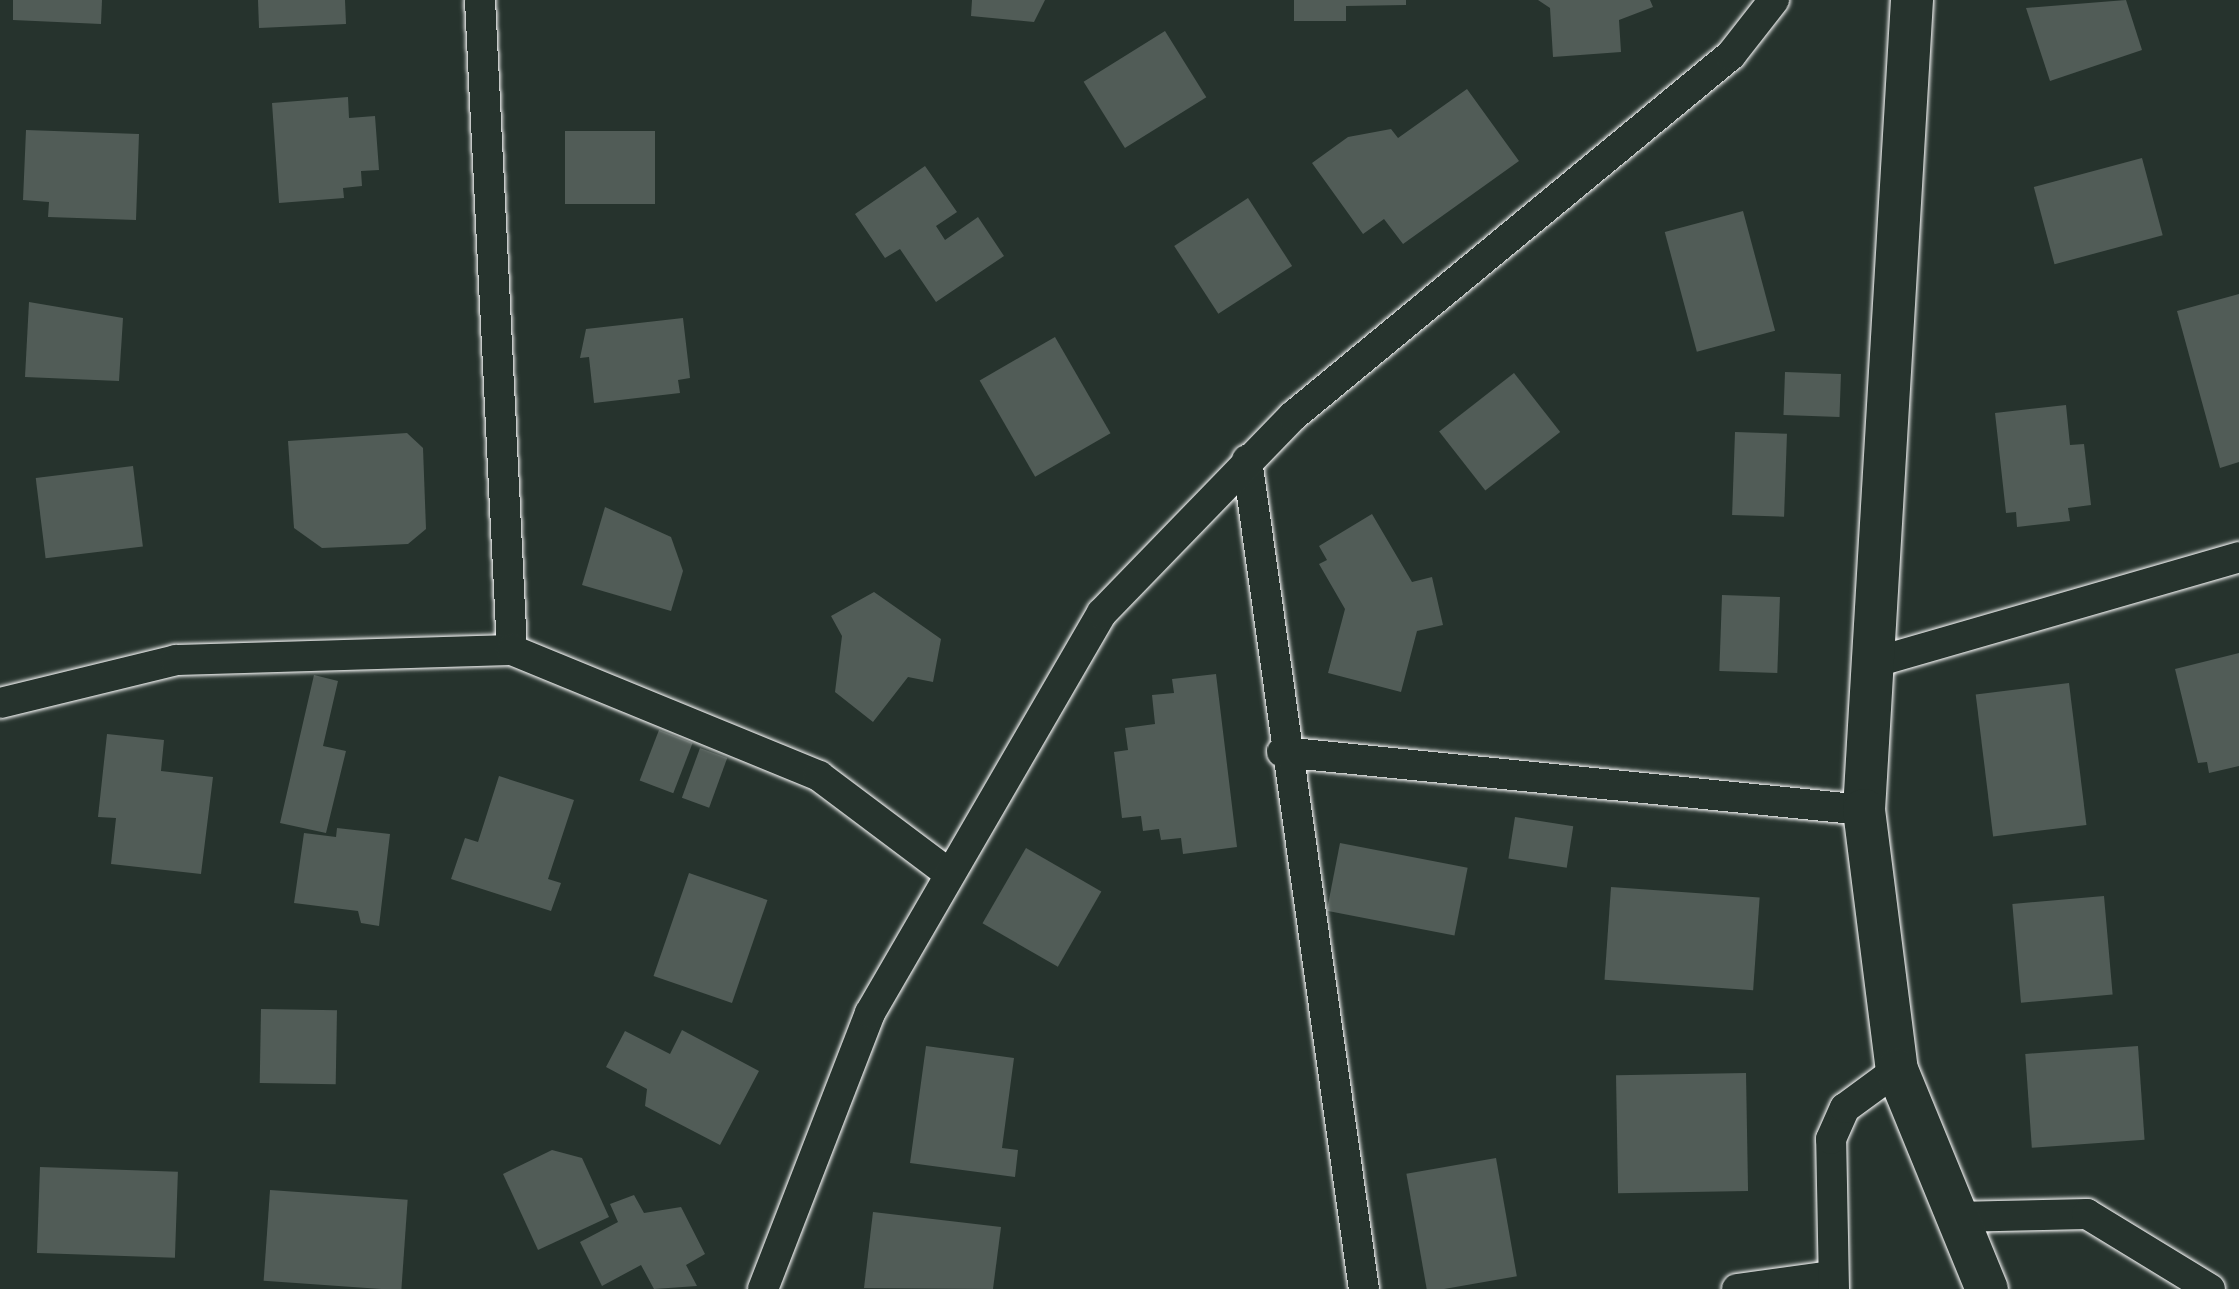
<!DOCTYPE html>
<style>
body{margin:0}
#map{position:relative;width:2239px;height:1289px;overflow:hidden;background:#26332d;font-family:"Shantell Sans",sans-serif}
div>[style]{position:absolute}
.building>*{inset:0;background:#515c57;transform-origin:0 0}
.roads{filter:drop-shadow(0 0 2px #fff) drop-shadow(0 0 2px #fff)}
.minor>*{height:30px;margin:-15px;padding:0 15px;transform-origin:15px;border-radius:15px;background:#26332d}
.secondary>*{height:42px;margin:-21px;padding:0 21px;transform-origin:21px;border-radius:21px;background:#26332d}
span{translate:-50% -50%;white-space:nowrap;text-align:center;line-height:1.15;-webkit-text-stroke:9px #26332d;paint-order:stroke}
</style>
<div id="map">
<div class="building">
<div style="clip-path:polygon(13px 0,102px 0,101px 24px,13px 20px)"></div>
<div style="clip-path:polygon(258px 0,345px 0,346px 24px,259px 28px)"></div>
<div style="clip-path:polygon(972px 0,1045px 0,1034px 22px,971px 16px)"></div>
<div style="clip-path:polygon(1294px 0,1406px 0,1406px 5px,1346px 6px,1346px 21px,1294px 21px)"></div>
<div style="clip-path:polygon(1538px 0,1650px 0,1653px 7px,1619px 20px,1621px 52px,1553px 57px,1550px 8px)"></div>
<div style="clip-path:polygon(2126px 0,2142px 50px,2050px 81px,2026px 8px)"></div>
<div style="left:1165px;top:31px;width:78px;height:96px;rotate:58deg"></div>
<div style="clip-path:polygon(1467px 89px,1519px 161px,1403px 244px,1384px 219px,1363px 234px,1312px 163px,1348px 137px,1391px 129px,1398px 138px)"></div>
<div style="clip-path:polygon(348px 97px,349px 118px,375px 116px,379px 170px,361px 171px,362px 186px,343px 188px,344px 198px,279px 203px,272px 103px)"></div>
<div style="clip-path:polygon(26px 130px,139px 134px,136px 220px,48px 217px,49px 202px,23px 200px)"></div>
<div style="left:655px;top:131px;width:73px;height:90px;rotate:90deg"></div>
<div style="left:2142px;top:158px;width:80px;height:112px;rotate:75deg"></div>
<div style="clip-path:polygon(925px 166px,957px 212px,936px 226px,945px 240px,978px 217px,1004px 256px,936px 302px,900px 249px,885px 258px,855px 214px)"></div>
<div style="left:1248px;top:198px;width:81px;height:88px;rotate:57deg"></div>
<div style="left:1743px;top:211px;width:124px;height:81px;rotate:75deg"></div>
<div style="clip-path:polygon(2239px 294px,2239px 462px,2220px 468px,2177px 311px)"></div>
<div style="clip-path:polygon(29px 302px,123px 318px,119px 381px,25px 377px)"></div>
<div style="clip-path:polygon(683px 318px,690px 378px,678px 380px,680px 393px,594px 403px,589px 357px,580px 358px,586px 329px)"></div>
<div style="left:1055px;top:337px;width:111px;height:87px;rotate:60deg"></div>
<div style="left:1785px;top:372px;width:56px;height:43px;rotate:2deg"></div>
<div style="left:1514px;top:373px;width:75px;height:95px;rotate:52deg"></div>
<div style="clip-path:polygon(2066px 405px,2070px 445px,2084px 444px,2091px 505px,2068px 508px,2070px 521px,2017px 527px,2016px 512px,2006px 513px,1995px 413px)"></div>
<div style="left:1735px;top:432px;width:52px;height:83px;rotate:2deg"></div>
<div style="clip-path:polygon(407px 433px,423px 448px,426px 529px,408px 544px,322px 548px,294px 528px,288px 441px)"></div>
<div style="left:133px;top:466px;width:81px;height:98px;rotate:83deg"></div>
<div style="clip-path:polygon(605px 507px,671px 537px,683px 571px,671px 611px,582px 585px)"></div>
<div style="clip-path:polygon(1372px 514px,1412px 582px,1432px 577px,1443px 625px,1417px 631px,1401px 692px,1328px 673px,1345px 609px,1319px 564px,1327px 560px,1319px 546px)"></div>
<div style="clip-path:polygon(874px 592px,941px 639px,933px 682px,908px 677px,873px 722px,835px 692px,842px 636px,831px 616px)"></div>
<div style="left:1722px;top:595px;width:58px;height:76px;rotate:2deg"></div>
<div style="clip-path:polygon(2239px 653px,2239px 766px,2209px 773px,2207px 762px,2198px 763px,2175px 669px)"></div>
<div style="clip-path:polygon(1216px 674px,1237px 847px,1183px 854px,1181px 838px,1161px 840px,1159px 829px,1143px 831px,1141px 816px,1122px 818px,1114px 752px,1128px 750px,1125px 728px,1155px 724px,1152px 695px,1174px 693px,1172px 679px)"></div>
<div style="clip-path:polygon(314px 675px,338px 681px,323px 746px,346px 751px,326px 833px,280px 823px)"></div>
<div style="left:2069px;top:683px;width:143px;height:94px;rotate:83deg"></div>
<div style="left:659px;top:730px;width:36px;height:54px;rotate:21deg"></div>
<div style="clip-path:polygon(107px 734px,164px 740px,161px 771px,213px 777px,201px 874px,111px 864px,116px 818px,98px 817px)"></div>
<div style="left:700px;top:748px;width:29px;height:53px;rotate:20deg"></div>
<div style="clip-path:polygon(499px 776px,574px 800px,548px 879px,561px 883px,551px 911px,451px 879px,465px 838px,478px 842px)"></div>
<div style="left:1515px;top:817px;width:59px;height:42px;rotate:9deg"></div>
<div style="clip-path:polygon(337px 828px,390px 834px,379px 926px,361px 923px,358px 911px,294px 903px,304px 833px,336px 837px)"></div>
<div style="left:1340px;top:843px;width:130px;height:69px;rotate:11deg"></div>
<div style="left:1026px;top:848px;width:87px;height:87px;rotate:30deg"></div>
<div style="left:689px;top:873px;width:83px;height:109px;rotate:19deg"></div>
<div style="left:1611px;top:887px;width:149px;height:93px;rotate:4deg"></div>
<div style="left:2104px;top:896px;width:99px;height:92px;rotate:85deg"></div>
<div style="left:261px;top:1009px;width:76px;height:74px;rotate:1deg"></div>
<div style="clip-path:polygon(682px 1030px,759px 1071px,720px 1145px,645px 1106px,647px 1089px,606px 1067px,625px 1031px,670px 1054px)"></div>
<div style="clip-path:polygon(926px 1046px,1014px 1058px,1002px 1148px,1018px 1150px,1015px 1177px,910px 1163px)"></div>
<div style="left:2138px;top:1046px;width:94px;height:113px;rotate:86deg"></div>
<div style="left:1746px;top:1073px;width:118px;height:130px;rotate:89deg"></div>
<div style="clip-path:polygon(552px 1150px,582px 1158px,609px 1217px,538px 1250px,503px 1174px)"></div>
<div style="left:1496px;top:1158px;width:120px;height:91px;rotate:80deg"></div>
<div style="left:40px;top:1167px;width:138px;height:86px;rotate:2deg"></div>
<div style="left:270px;top:1190px;width:138px;height:91px;rotate:4deg"></div>
<div style="clip-path:polygon(634px 1195px,644px 1213px,681px 1207px,705px 1254px,686px 1265px,697px 1286px,654px 1289px,641px 1265px,602px 1286px,580px 1242px,618px 1222px,610px 1204px)"></div>
<div style="clip-path:polygon(873px 1212px,1001px 1227px,993px 1289px,864px 1288px)"></div>
</div>
<div class="roads">
<div class="minor">
<div style="left:480px;top:0;width:651px;rotate:87.18deg"></div>
<div style="left:1247px;top:460px;width:837px;rotate:81.97deg"></div>
<div style="left:1876px;top:662px;width:378px;rotate:-16.1deg"></div>
<div style="left:0;top:703px;width:181px;rotate:-13.7deg"></div>
<div style="left:176px;top:660px;width:336px;rotate:-1.7deg"></div>
<div style="left:512px;top:650px;width:332px;rotate:22.3deg"></div>
<div style="left:819px;top:776px;width:160px;rotate:36.9deg"></div>
<div style="left:1282px;top:752px;width:585px;rotate:5.69deg"></div>
<div style="left:1955px;top:1217px;width:132px;rotate:-1.3deg"></div>
<div style="left:2087px;top:1214px;width:144px;rotate:31.4deg"></div>
<div style="left:763px;top:1289px;width:296px;rotate:-68.8deg"></div>
<div style="left:870px;top:1013px;width:462px;rotate:-59.9deg"></div>
<div style="left:1102px;top:613px;width:274px;rotate:-45.9deg"></div>
<div style="left:1293px;top:416px;width:568px;rotate:-39.5deg"></div>
<div style="left:1731px;top:55px;width:70px;rotate:-52deg"></div>
<div style="left:1737px;top:1289px;width:96px;rotate:-7.8deg"></div>
<div style="left:1834px;top:1289px;width:150px;rotate:-91.1deg"></div>
<div style="left:1831px;top:1139px;width:34px;rotate:-66deg"></div>
<div style="left:1845px;top:1108px;width:64px;rotate:-36.2deg"></div>
</div>
<div class="secondary">
<div style="left:1912px;top:0;width:811px;rotate:93.39deg"></div>
<div style="left:1864px;top:810px;width:262px;rotate:82.8deg"></div>
<div style="left:1897px;top:1070px;width:237px;rotate:67.7deg"></div>
</div>
</div>
</div>
